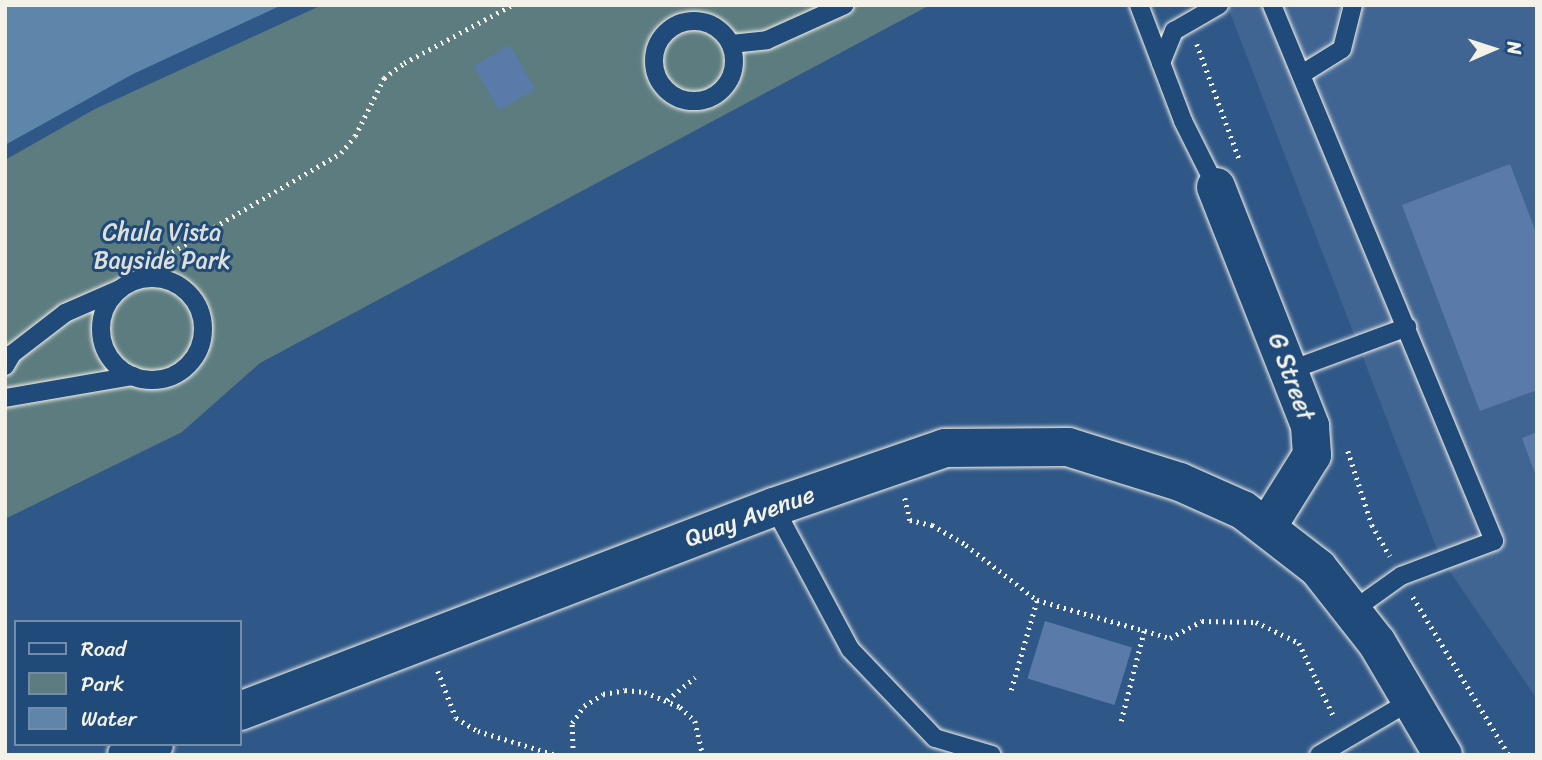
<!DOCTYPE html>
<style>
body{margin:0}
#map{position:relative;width:1542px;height:760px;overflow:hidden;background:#2f5787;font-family:Sriracha,sans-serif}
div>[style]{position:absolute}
.built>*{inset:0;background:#406593}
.green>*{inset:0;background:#5c7c80}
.water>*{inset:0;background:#5e86ab}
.building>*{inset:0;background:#5a7ba9;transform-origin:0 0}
.path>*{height:4.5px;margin-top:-2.25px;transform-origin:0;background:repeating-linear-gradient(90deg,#f4f1e8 0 2px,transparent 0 7px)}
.roads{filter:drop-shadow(0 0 2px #f4f1e8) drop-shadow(0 0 2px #f4f1e8)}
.service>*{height:18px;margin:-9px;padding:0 9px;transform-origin:9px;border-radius:9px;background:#1f4a7a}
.service>.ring{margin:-9px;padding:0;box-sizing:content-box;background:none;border:18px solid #1f4a7a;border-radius:50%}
.tertiary>*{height:38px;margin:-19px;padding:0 19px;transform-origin:19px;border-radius:19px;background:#1f4a7a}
span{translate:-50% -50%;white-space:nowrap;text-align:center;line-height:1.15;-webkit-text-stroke:6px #1f4a7a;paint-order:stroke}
.park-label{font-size:24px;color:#dddfd8}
.street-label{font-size:24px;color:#f4f1e8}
.frame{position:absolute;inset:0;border:7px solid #f4f1e8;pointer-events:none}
.legend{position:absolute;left:14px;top:620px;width:228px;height:126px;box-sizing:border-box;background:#1f4a7a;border:2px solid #748da6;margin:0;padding:9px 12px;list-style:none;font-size:21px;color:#f4f1e8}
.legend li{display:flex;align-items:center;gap:14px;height:35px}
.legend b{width:35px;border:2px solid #748da6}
.north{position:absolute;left:1458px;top:14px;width:70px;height:70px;-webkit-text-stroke:5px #1f4a7a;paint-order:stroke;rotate:87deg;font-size:19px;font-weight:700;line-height:28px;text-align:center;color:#f4f1e8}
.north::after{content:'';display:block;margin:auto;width:24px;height:32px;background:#f4f1e8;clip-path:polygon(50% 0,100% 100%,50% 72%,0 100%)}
</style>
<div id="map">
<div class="built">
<div style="clip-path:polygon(1227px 5px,1537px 5px,1537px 699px,1440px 557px)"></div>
</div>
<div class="green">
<div style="clip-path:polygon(322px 5px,930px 5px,260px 363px,182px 432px,5px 519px,5px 160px,95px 109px)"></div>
</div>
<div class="water">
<div style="clip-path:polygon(5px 5px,282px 5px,133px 74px,5px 145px)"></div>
</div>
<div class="building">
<div style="left:510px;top:45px;width:51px;height:42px;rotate:60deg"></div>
<div style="clip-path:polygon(1510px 164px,1537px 235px,1537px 390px,1480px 411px,1402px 205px)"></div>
<div style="clip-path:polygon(1537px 432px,1537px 476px,1536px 476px,1522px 438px)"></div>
<div style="left:1045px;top:621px;width:91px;height:60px;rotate:17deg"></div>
</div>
<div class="path">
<div style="left:1197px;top:44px;width:125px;rotate:69.8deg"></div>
<div style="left:114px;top:264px;width:19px;rotate:-21deg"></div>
<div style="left:132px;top:257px;width:40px;rotate:-7.1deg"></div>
<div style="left:172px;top:252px;width:196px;rotate:-30.4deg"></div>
<div style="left:341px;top:153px;width:22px;rotate:-51deg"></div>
<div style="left:355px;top:136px;width:65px;rotate:-63.4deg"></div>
<div style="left:384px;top:78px;width:25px;rotate:-37deg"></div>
<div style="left:404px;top:63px;width:123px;rotate:-28.2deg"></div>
<div style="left:1348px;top:451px;width:78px;rotate:72deg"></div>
<div style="left:1372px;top:525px;width:36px;rotate:60deg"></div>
<div style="left:905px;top:498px;width:23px;rotate:77deg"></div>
<div style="left:910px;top:520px;width:23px;rotate:13deg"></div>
<div style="left:932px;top:525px;width:39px;rotate:30deg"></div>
<div style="left:966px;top:545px;width:90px;rotate:37.8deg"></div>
<div style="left:1037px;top:600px;width:138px;rotate:15.9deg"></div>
<div style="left:1170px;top:638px;width:36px;rotate:-28deg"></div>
<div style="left:1202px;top:621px;width:54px;rotate:1.1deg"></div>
<div style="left:1256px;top:622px;width:48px;rotate:26deg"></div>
<div style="left:1299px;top:643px;width:80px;rotate:64.7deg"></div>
<div style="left:1413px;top:597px;width:185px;rotate:58.7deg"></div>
<div style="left:438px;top:671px;width:50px;rotate:69deg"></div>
<div style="left:456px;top:718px;width:26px;rotate:31deg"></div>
<div style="left:478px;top:731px;width:82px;rotate:17.1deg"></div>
<div style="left:1011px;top:690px;width:94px;rotate:-73.9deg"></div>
<div style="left:667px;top:700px;width:36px;rotate:-39deg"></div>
<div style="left:1121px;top:721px;width:93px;rotate:-75.7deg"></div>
<div style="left:573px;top:755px;width:32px;rotate:-92deg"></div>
<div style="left:572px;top:723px;width:21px;rotate:-55deg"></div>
<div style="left:584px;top:706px;width:22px;rotate:-32deg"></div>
<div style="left:603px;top:694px;width:22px;rotate:-10deg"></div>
<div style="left:625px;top:690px;width:20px;rotate:6deg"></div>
<div style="left:645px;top:692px;width:38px;rotate:23deg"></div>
<div style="left:680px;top:707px;width:21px;rotate:43deg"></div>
<div style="left:695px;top:721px;width:35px;rotate:77deg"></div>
</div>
<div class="roads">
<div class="service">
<div style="left:1139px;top:5px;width:124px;rotate:69.2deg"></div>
<div style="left:1183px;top:121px;width:74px;rotate:63.4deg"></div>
<div style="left:1272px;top:5px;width:580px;rotate:67.5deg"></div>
<div style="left:1494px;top:541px;width:99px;rotate:159.4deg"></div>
<div style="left:1401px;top:576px;width:60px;rotate:144.5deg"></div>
<div class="ring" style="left:654px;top:21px;width:62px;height:62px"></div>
<div style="left:731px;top:44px;width:36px;rotate:-6deg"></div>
<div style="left:767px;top:40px;width:85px;rotate:-24.2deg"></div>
<div style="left:1161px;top:63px;width:35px;rotate:-68deg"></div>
<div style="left:1174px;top:31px;width:52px;rotate:-30deg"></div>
<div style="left:1302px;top:74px;width:47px;rotate:-32deg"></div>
<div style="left:1342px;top:49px;width:45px;rotate:-76deg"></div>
<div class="ring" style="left:101px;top:278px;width:84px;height:84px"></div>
<div style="left:5px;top:366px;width:14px;rotate:-60deg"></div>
<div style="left:12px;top:354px;width:67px;rotate:-37.7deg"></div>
<div style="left:65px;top:313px;width:60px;rotate:-23.6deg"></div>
<div style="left:1291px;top:370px;width:124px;rotate:-20.3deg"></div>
<div style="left:5px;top:398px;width:130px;rotate:-9.8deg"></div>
<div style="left:774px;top:507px;width:161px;rotate:61.8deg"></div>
<div style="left:850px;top:649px;width:123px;rotate:46.3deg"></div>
<div style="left:935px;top:738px;width:59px;rotate:16.6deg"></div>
<div style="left:1319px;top:755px;width:108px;rotate:-30.6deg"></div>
</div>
<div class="tertiary">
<div style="left:1216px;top:187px;width:257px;rotate:68.5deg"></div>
<div style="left:1310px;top:426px;width:29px;rotate:86deg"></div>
<div style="left:1312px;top:455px;width:85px;rotate:122deg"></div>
<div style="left:240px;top:711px;width:572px;rotate:-20.91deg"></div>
<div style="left:774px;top:507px;width:181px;rotate:-19deg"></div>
<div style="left:945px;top:448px;width:123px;rotate:-0.5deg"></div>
<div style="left:1068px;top:447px;width:117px;rotate:17.4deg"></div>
<div style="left:1180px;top:482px;width:69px;rotate:24deg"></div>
<div style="left:1243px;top:510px;width:95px;rotate:37.7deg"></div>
<div style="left:1318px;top:568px;width:95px;rotate:51.8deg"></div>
<div style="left:1377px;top:643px;width:130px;rotate:59.5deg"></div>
<div style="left:127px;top:755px;width:29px;rotate:-22deg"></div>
</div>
</div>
<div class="park-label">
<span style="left:162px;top:247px">Chula Vista<br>Bayside Park</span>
</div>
<div class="street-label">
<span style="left:1291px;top:377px;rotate:70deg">G Street</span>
<span style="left:750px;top:517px;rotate:-20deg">Quay Avenue</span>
</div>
<div class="frame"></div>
<ul class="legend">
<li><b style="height:9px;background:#1f4a7a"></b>Road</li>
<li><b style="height:19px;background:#5c7c80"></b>Park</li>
<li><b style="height:19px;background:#5e86ab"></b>Water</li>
</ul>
<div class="north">N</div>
</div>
